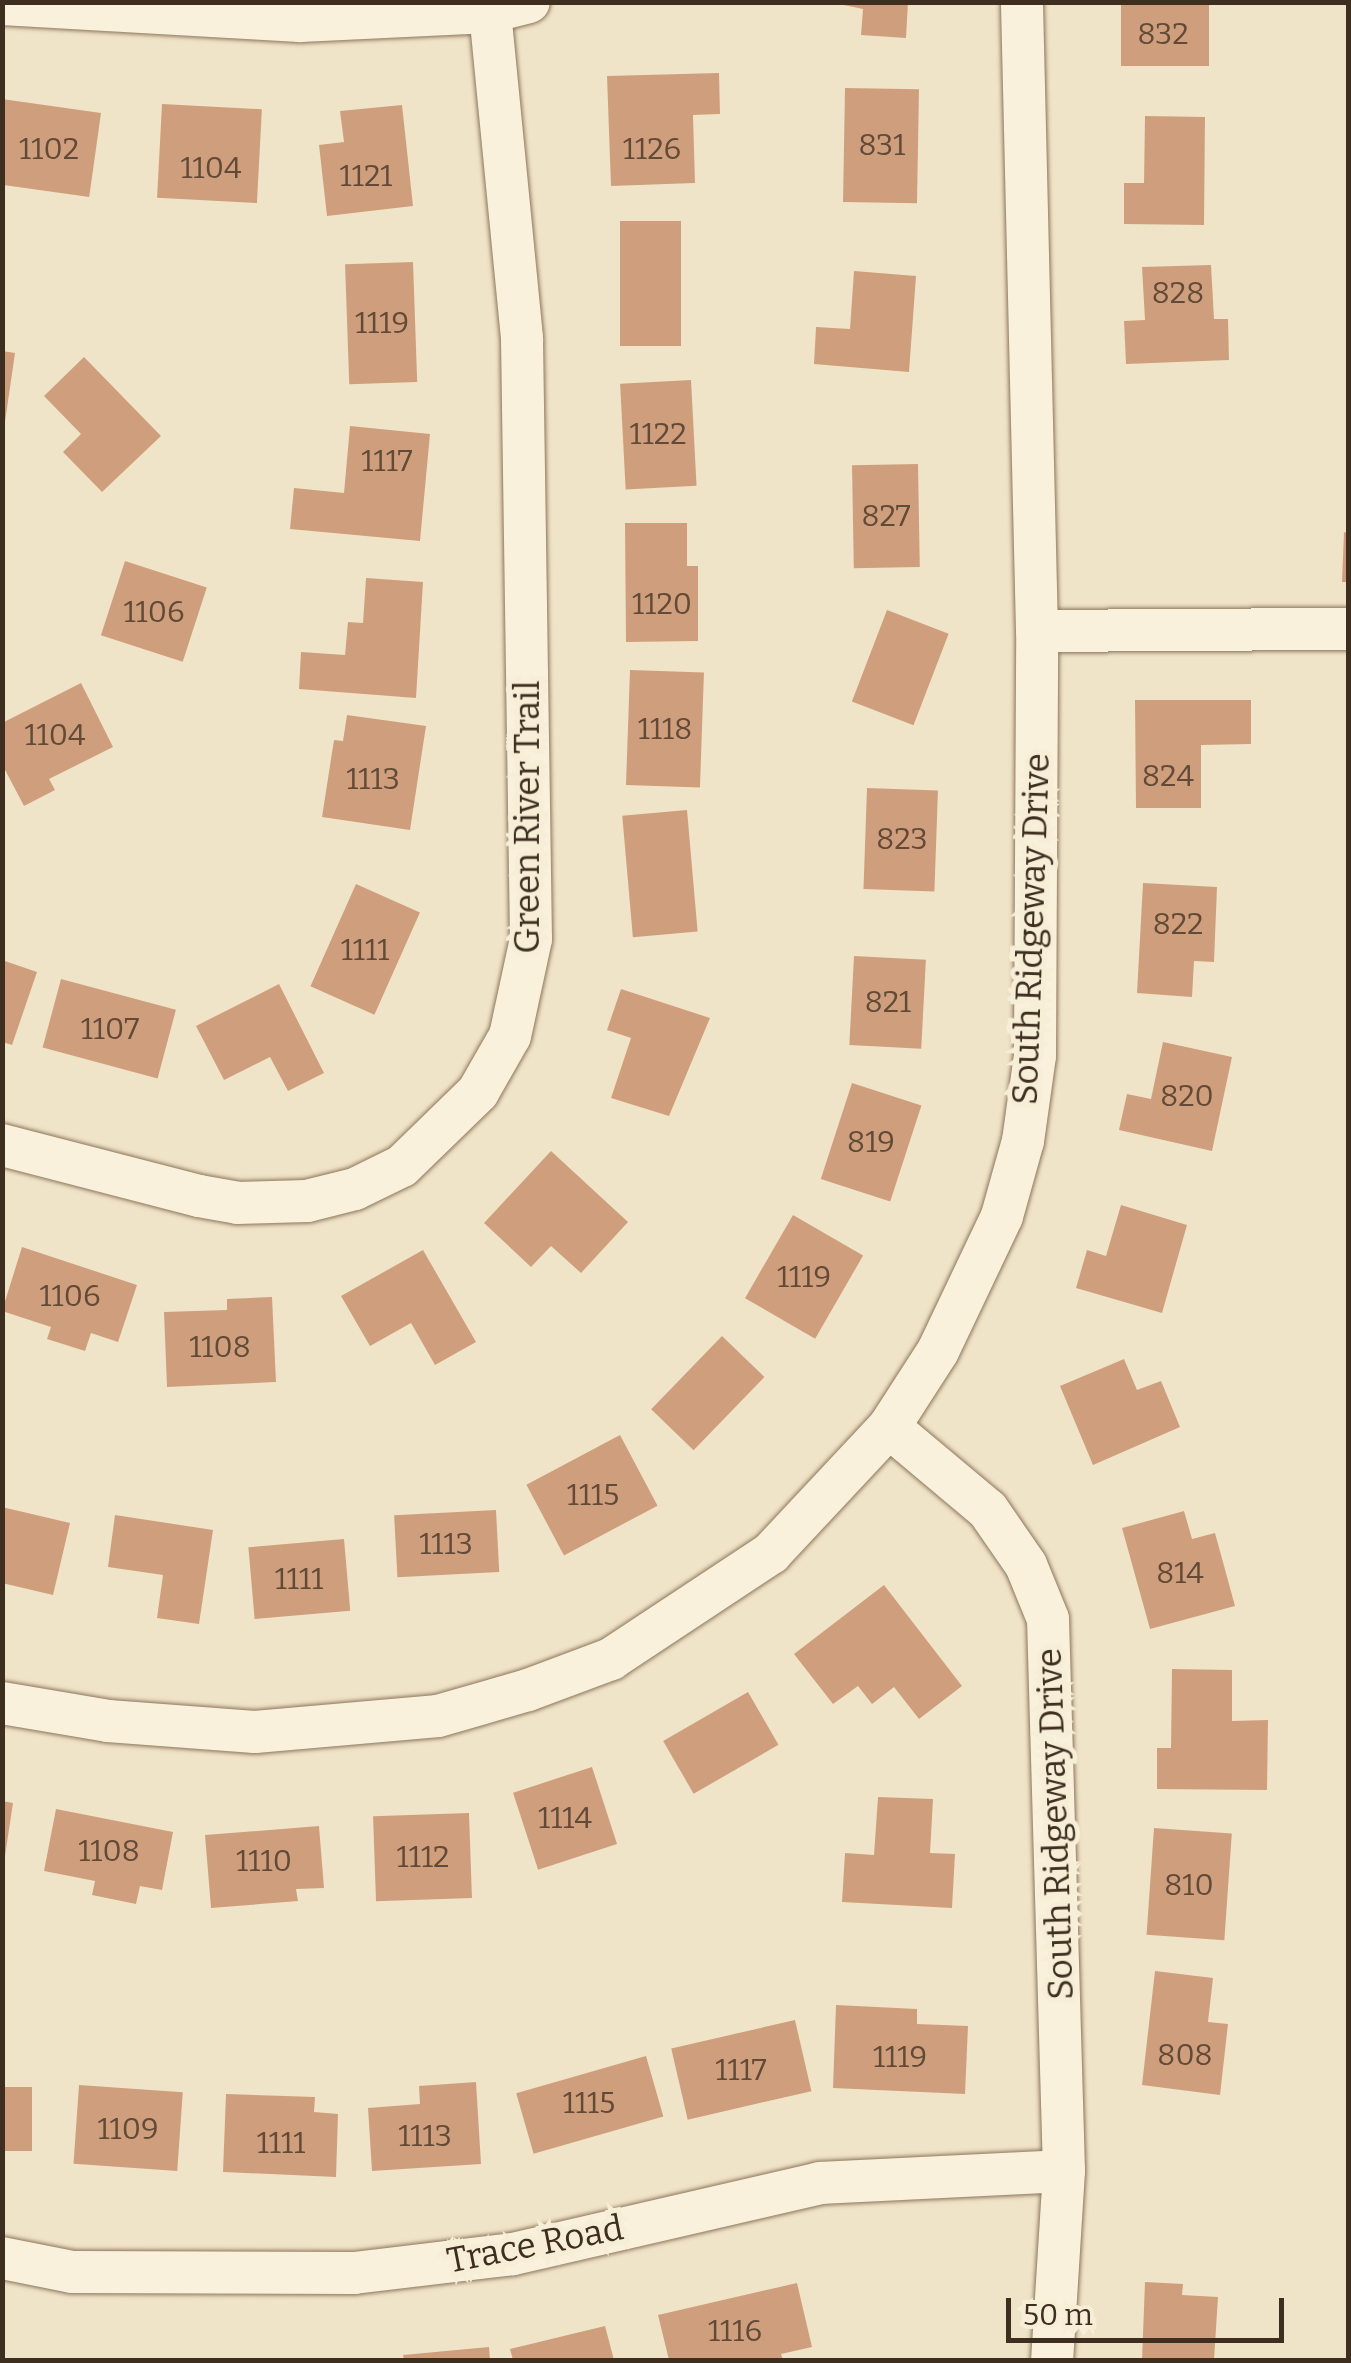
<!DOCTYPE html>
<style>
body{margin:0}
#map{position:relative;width:1351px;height:2363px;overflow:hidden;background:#f0e4c8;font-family:Bitter,serif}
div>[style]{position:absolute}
.building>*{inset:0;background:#cf9f7d;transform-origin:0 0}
.roads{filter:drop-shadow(0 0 2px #8d765c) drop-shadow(0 0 2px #8d765c)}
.street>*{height:42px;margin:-21px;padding:0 21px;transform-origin:21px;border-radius:21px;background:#faf1dc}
span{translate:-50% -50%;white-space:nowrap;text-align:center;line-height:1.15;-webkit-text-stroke:10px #f7eed8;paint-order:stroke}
.number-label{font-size:30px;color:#624a37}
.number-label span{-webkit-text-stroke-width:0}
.street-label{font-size:35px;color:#3d2e20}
.frame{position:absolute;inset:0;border:5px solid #3d2e20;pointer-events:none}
.scale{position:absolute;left:1006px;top:2298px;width:278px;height:45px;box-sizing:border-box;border:5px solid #3d2e20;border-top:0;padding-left:12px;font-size:30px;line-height:35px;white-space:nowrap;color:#3d2e20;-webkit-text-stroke:8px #f7eed8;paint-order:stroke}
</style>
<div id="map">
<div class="building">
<div style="clip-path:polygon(829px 2px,908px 2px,906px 38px,861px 35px,863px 9px)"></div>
<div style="left:1121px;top:2px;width:88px;height:64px"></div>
<div style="clip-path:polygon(719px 73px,720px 114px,693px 115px,695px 183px,611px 186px,607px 76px)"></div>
<div style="left:845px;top:88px;width:74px;height:114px;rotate:1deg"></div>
<div style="left:2px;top:99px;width:100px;height:85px;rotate:8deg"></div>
<div style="left:162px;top:104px;width:100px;height:94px;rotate:3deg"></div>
<div style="clip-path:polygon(402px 105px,413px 206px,327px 216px,319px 145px,344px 142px,340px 111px)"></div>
<div style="clip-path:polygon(1145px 116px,1205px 117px,1204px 225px,1124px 224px,1124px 183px,1144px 183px)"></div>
<div style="left:620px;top:221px;width:61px;height:125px"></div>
<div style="left:413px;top:262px;width:120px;height:68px;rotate:88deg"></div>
<div style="clip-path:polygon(1211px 265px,1214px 319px,1228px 319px,1229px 360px,1126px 364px,1124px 321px,1145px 320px,1142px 267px)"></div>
<div style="clip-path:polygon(854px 271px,916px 276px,909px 372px,814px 364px,816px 327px,850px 329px)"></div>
<div style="clip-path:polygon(2px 351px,15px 353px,5px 422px,2px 421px)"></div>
<div style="clip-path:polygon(84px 357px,161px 436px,102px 492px,63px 452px,81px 434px,44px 396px)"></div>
<div style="left:691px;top:380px;width:106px;height:71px;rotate:87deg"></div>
<div style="clip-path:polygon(350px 426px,430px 434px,420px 541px,290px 529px,294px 488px,344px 493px)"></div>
<div style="left:918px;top:464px;width:103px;height:66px;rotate:89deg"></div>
<div style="clip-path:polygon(625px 523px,687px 523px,687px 566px,698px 566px,698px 641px,626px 642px)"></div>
<div style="clip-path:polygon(1344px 532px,1348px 533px,1348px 582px,1342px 582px)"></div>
<div style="left:125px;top:561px;width:86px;height:78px;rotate:18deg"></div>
<div style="clip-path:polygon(366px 578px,423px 582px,416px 698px,299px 689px,301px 652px,345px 655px,348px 622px,363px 623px)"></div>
<div style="left:887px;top:610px;width:66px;height:98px;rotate:21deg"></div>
<div style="left:630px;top:670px;width:74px;height:115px;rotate:2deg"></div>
<div style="clip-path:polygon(81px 683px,113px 747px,49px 779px,55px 790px,24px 806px,2px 764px,2px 723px)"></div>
<div style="clip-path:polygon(1135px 700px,1251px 700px,1251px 744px,1201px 745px,1201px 808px,1136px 808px)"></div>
<div style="clip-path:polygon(347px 715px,426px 726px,410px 830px,322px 817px,334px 740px,343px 741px)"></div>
<div style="left:867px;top:788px;width:71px;height:101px;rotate:2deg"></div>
<div style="left:687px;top:810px;width:122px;height:65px;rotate:85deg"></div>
<div style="clip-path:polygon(1143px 883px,1217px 887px,1214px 962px,1194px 961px,1192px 997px,1137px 993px)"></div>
<div style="left:356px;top:884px;width:70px;height:112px;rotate:24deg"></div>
<div style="left:854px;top:956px;width:72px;height:89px;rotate:3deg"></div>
<div style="clip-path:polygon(2px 960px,37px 972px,12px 1045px,2px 1042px)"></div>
<div style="left:61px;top:979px;width:119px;height:71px;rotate:15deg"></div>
<div style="clip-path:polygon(279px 984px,324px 1073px,288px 1091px,270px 1057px,224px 1080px,196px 1026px)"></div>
<div style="clip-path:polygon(621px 989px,710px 1018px,669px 1116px,611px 1098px,631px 1038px,607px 1030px)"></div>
<div style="clip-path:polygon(1163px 1042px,1232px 1057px,1212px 1151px,1119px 1130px,1127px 1094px,1151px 1099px)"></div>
<div style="left:852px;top:1083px;width:73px;height:101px;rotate:18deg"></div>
<div style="clip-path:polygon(551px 1151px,628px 1222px,581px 1273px,551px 1246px,531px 1267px,484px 1223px)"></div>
<div style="clip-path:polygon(1121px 1205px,1187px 1225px,1162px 1313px,1076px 1288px,1087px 1250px,1106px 1256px)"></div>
<div style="left:793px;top:1215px;width:81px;height:96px;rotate:30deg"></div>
<div style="clip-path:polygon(22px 1247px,137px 1285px,118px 1342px,91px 1333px,85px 1351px,47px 1339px,51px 1327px,2px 1311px)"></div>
<div style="clip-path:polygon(423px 1250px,476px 1342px,435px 1365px,411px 1323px,370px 1346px,341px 1296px)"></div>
<div style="clip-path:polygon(272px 1297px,276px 1382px,167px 1387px,164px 1312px,227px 1310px,227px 1299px)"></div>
<div style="left:722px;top:1336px;width:59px;height:102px;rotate:44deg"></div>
<div style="clip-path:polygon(1124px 1359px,1137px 1390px,1161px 1381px,1180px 1427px,1093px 1465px,1060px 1386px)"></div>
<div style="left:620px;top:1435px;width:80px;height:106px;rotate:62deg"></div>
<div style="clip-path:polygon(2px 1507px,70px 1523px,53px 1595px,2px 1583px)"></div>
<div style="left:496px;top:1510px;width:62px;height:102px;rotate:87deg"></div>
<div style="clip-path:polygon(1184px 1511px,1192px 1539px,1215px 1533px,1235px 1606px,1150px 1629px,1122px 1528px)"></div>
<div style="clip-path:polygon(115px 1515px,213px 1530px,199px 1624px,157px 1618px,163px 1575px,108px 1567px)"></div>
<div style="left:344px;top:1539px;width:72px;height:96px;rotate:85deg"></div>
<div style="clip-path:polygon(884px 1585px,962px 1686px,919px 1719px,894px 1687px,872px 1704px,858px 1686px,833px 1704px,794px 1654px)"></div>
<div style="clip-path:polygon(1172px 1669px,1232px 1670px,1232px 1721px,1268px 1720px,1267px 1790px,1157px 1789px,1157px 1748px,1171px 1748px)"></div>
<div style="left:748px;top:1692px;width:61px;height:98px;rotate:60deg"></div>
<div style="left:592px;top:1767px;width:81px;height:83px;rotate:72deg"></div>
<div style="clip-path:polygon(878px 1797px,933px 1799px,930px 1853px,955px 1854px,952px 1908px,842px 1902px,845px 1853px,874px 1855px)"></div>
<div style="clip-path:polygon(2px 1801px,13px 1803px,5px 1856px,2px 1856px)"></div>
<div style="clip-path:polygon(56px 1809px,173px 1832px,162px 1890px,140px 1886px,136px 1904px,92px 1895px,95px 1881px,44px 1871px)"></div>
<div style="left:469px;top:1813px;width:85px;height:96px;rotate:88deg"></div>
<div style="clip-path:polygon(319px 1826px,324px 1888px,296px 1889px,298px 1901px,211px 1908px,205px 1835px)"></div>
<div style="left:1154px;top:1828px;width:78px;height:107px;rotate:4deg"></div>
<div style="clip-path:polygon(1155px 1971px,1213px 1978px,1208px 2022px,1228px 2024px,1220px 2095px,1142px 2085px)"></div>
<div style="clip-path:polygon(836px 2005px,917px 2009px,917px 2024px,968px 2026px,965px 2094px,833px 2088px)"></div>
<div style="left:795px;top:2020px;width:73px;height:127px;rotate:77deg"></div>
<div style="left:646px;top:2056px;width:63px;height:135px;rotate:74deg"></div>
<div style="clip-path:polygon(476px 2082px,481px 2164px,372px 2171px,368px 2108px,420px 2104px,419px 2086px)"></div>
<div style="left:79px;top:2085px;width:104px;height:79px;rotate:4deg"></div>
<div style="left:2px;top:2087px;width:30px;height:64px"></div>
<div style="clip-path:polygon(226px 2094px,315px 2097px,314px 2112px,338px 2114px,336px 2177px,223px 2172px)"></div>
<div style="clip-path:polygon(1145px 2282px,1183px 2284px,1182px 2295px,1218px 2297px,1214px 2360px,1142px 2360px)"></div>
<div style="clip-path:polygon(797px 2283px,812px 2347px,781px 2354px,783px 2360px,669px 2360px,658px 2315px)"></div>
<div style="clip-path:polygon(605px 2326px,614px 2360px,513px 2360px,510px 2349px)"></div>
<div style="clip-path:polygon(489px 2347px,490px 2360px,404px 2360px,403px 2355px)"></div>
</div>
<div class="roads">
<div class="street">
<div style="left:2px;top:4px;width:298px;rotate:3.3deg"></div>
<div style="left:300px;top:21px;width:190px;rotate:-2.7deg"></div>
<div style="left:490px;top:12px;width:40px;rotate:-14.4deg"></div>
<div style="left:1037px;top:631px;width:311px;rotate:-0.4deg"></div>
<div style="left:2px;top:1145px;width:203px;rotate:14.5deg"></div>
<div style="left:199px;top:1196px;width:39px;rotate:10deg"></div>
<div style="left:237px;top:1203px;width:70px;rotate:-1.6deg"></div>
<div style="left:307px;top:1201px;width:49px;rotate:-14deg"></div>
<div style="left:355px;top:1189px;width:52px;rotate:-26.1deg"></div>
<div style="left:402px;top:1166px;width:106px;rotate:-44.2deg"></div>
<div style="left:478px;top:1092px;width:64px;rotate:-60.3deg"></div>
<div style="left:510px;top:1036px;width:99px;rotate:-77.8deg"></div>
<div style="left:531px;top:939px;width:601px;rotate:-90.86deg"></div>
<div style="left:522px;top:338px;width:328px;rotate:-95.6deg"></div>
<div style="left:889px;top:1427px;width:129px;rotate:40deg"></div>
<div style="left:988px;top:1510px;width:67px;rotate:55.4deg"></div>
<div style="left:1026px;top:1565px;width:58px;rotate:67.8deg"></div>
<div style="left:1048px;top:1619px;width:552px;rotate:88.34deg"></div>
<div style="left:1064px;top:2171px;width:189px;rotate:93.6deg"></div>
<div style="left:2px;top:1703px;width:108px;rotate:9.6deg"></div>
<div style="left:108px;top:1721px;width:147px;rotate:4.3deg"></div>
<div style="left:255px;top:1732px;width:184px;rotate:-5deg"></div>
<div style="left:438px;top:1716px;width:94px;rotate:-16.1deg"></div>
<div style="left:528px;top:1690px;width:89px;rotate:-20.5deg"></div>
<div style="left:611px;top:1659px;width:192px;rotate:-33.5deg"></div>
<div style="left:771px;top:1553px;width:173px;rotate:-46.9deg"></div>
<div style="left:889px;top:1427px;width:90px;rotate:-57.2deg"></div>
<div style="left:938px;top:1351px;width:149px;rotate:-64.6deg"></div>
<div style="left:1002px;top:1216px;width:78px;rotate:-74.4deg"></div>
<div style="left:1023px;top:1141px;width:86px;rotate:-82deg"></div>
<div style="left:1035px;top:1056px;width:425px;rotate:-89.7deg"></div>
<div style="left:1037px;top:631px;width:629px;rotate:-91.37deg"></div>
<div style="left:2px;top:2258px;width:71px;rotate:11.3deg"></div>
<div style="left:72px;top:2272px;width:282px;rotate:0.2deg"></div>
<div style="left:354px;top:2273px;width:160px;rotate:-6.8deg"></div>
<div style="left:513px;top:2254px;width:315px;rotate:-13deg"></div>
<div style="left:820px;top:2183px;width:244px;rotate:-2.8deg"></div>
</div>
</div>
<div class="number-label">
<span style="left:1163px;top:34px">832</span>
<span style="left:882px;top:145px">831</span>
<span style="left:49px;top:149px">1102</span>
<span style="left:652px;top:149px">1126</span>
<span style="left:211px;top:168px">1104</span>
<span style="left:366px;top:176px">1121</span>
<span style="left:1178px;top:293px">828</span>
<span style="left:382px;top:323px">1119</span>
<span style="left:658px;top:434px">1122</span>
<span style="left:387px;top:461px">1117</span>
<span style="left:886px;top:516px">827</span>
<span style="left:662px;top:604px">1120</span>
<span style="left:154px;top:612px">1106</span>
<span style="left:665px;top:729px">1118</span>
<span style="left:55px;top:735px">1104</span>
<span style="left:1168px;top:776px">824</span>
<span style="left:373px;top:779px">1113</span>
<span style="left:902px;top:839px">823</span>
<span style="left:1178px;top:924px">822</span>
<span style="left:365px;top:950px">1111</span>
<span style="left:888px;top:1002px">821</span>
<span style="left:110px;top:1029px">1107</span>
<span style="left:1187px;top:1096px">820</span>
<span style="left:871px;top:1142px">819</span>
<span style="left:804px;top:1277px">1119</span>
<span style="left:70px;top:1296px">1106</span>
<span style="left:220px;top:1347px">1108</span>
<span style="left:593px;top:1495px">1115</span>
<span style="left:446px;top:1544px">1113</span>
<span style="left:1180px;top:1573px">814</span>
<span style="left:299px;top:1579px">1111</span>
<span style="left:565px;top:1818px">1114</span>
<span style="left:109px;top:1851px">1108</span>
<span style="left:423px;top:1857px">1112</span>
<span style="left:264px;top:1861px">1110</span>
<span style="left:1189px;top:1885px">810</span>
<span style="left:1185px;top:2055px">808</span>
<span style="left:900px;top:2057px">1119</span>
<span style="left:741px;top:2070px">1117</span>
<span style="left:589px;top:2103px">1115</span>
<span style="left:128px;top:2129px">1109</span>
<span style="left:425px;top:2136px">1113</span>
<span style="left:281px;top:2143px">1111</span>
<span style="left:735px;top:2331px">1116</span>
</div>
<div class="street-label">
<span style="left:527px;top:817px;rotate:-90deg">Green River Trail</span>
<span style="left:1031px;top:929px;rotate:-88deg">South Ridgeway Drive</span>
<span style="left:1055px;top:1824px;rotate:-92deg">South Ridgeway Drive</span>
<span style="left:535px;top:2244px;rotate:-11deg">Trace Road</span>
</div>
<div class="frame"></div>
<div class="scale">50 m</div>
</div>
